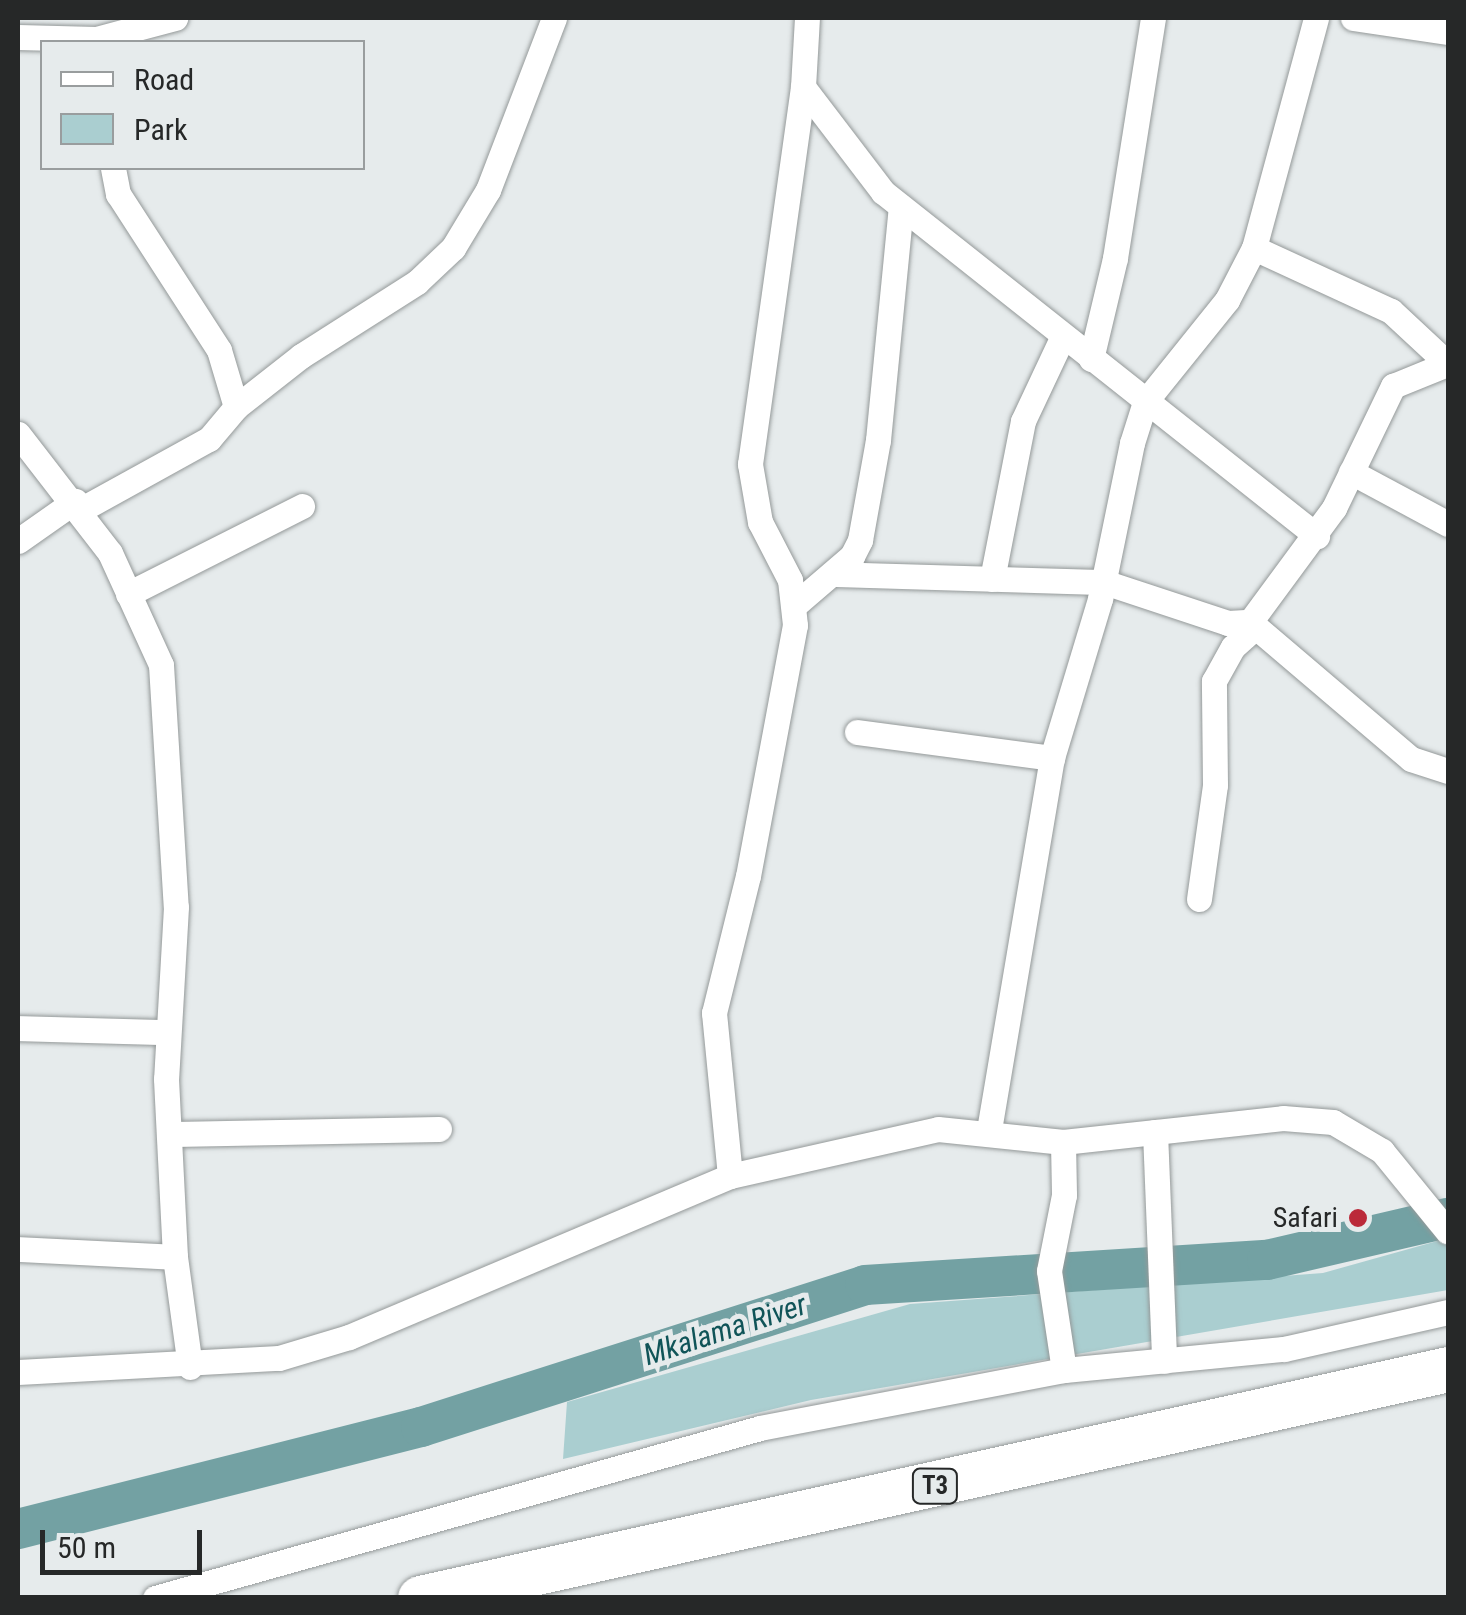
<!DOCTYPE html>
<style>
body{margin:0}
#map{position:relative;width:1466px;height:1615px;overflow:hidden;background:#e6ebec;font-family:"Roboto Condensed",sans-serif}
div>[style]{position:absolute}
.green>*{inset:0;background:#aaced0}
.river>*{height:40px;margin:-20px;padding:0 20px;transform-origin:20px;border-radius:20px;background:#73a1a3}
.roads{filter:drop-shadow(0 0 2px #949999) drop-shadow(0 0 2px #949999)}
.street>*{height:25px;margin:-12.5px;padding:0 12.5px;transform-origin:12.5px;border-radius:12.5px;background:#fff}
.highway>*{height:45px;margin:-22.5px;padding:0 22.5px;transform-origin:22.5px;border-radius:22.5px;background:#fff}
.dots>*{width:28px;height:28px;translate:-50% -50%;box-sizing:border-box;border:5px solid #e6ebec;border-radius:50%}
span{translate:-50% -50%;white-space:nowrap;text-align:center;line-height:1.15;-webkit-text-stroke:10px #e6ebec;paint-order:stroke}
.shield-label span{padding:2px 8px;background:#e6ebec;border:2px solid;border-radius:8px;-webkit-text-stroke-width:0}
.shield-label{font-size:25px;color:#262828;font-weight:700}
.poi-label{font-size:28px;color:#262828}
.right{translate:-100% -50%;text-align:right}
.water-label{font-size:30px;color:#105458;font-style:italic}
.frame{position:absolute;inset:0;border:20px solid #262828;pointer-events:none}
.legend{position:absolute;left:40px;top:40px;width:325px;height:130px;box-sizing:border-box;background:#e6ebec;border:2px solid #999d9e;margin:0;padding:12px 18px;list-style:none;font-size:30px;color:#262828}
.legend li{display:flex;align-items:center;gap:20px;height:50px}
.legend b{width:50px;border:2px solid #999d9e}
.scale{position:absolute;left:40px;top:1530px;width:162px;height:45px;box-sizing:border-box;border:5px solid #262828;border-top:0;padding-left:12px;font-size:30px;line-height:35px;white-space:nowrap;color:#262828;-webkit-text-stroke:8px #e6ebec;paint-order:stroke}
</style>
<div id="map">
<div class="green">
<div style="clip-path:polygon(1448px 1238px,1448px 1290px,811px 1400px,563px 1459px,567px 1402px,910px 1304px,1323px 1273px)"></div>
</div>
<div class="river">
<div style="left:18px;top:1529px;width:416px;rotate:-14.2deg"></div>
<div style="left:421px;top:1427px;width:466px;rotate:-17.7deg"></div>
<div style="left:865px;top:1285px;width:403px;rotate:-3.6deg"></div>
<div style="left:1267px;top:1260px;width:186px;rotate:-13.1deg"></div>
</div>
<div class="roads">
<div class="street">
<div style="left:1353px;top:18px;width:96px;rotate:8.4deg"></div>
<div style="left:18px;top:37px;width:78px;rotate:1.5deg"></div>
<div style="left:96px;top:39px;width:82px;rotate:-14.9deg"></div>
<div style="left:803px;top:87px;width:132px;rotate:52.7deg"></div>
<div style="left:883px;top:192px;width:554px;rotate:38.4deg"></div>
<div style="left:1254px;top:248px;width:151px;rotate:24.7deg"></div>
<div style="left:1391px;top:311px;width:78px;rotate:42.9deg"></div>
<div style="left:1091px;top:359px;width:104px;rotate:-76.6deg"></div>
<div style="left:1115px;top:258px;width:243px;rotate:-81deg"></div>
<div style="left:236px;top:407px;width:83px;rotate:-38.1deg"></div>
<div style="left:301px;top:356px;width:138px;rotate:-32.5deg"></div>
<div style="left:417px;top:282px;width:50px;rotate:-43.4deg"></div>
<div style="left:453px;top:248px;width:68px;rotate:-58.9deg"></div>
<div style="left:488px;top:190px;width:184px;rotate:-69deg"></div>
<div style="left:18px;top:434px;width:150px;rotate:52.3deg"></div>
<div style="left:110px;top:553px;width:123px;rotate:65.5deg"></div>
<div style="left:161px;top:665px;width:242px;rotate:86.5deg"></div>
<div style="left:176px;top:907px;width:172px;rotate:93.3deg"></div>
<div style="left:166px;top:1079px;width:178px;rotate:87.1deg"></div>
<div style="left:175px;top:1257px;width:111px;rotate:82.2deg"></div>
<div style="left:1351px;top:472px;width:110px;rotate:28.2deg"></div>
<div style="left:82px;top:509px;width:145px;rotate:-28.9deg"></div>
<div style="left:209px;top:439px;width:42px;rotate:-49.8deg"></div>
<div style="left:236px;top:407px;width:59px;rotate:-106.6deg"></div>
<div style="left:219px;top:350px;width:186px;rotate:-122.9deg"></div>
<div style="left:118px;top:194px;width:26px;rotate:-101deg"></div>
<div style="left:18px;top:541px;width:70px;rotate:-35.1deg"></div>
<div style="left:832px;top:574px;width:272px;rotate:1.7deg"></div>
<div style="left:1104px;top:582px;width:131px;rotate:18.3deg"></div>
<div style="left:1228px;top:623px;width:22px;rotate:-3deg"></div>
<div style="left:1250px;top:622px;width:142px;rotate:-53.6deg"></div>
<div style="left:1334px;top:508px;width:136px;rotate:-64.2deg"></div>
<div style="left:1393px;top:386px;width:58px;rotate:-22.2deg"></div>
<div style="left:992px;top:579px;width:161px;rotate:-78.9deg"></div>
<div style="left:1023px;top:421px;width:94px;rotate:-64.8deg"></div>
<div style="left:128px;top:594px;width:195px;rotate:-26.8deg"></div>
<div style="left:796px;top:604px;width:74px;rotate:-40.6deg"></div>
<div style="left:852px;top:556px;width:18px;rotate:-63deg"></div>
<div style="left:860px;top:540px;width:102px;rotate:-79.8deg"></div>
<div style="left:878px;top:440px;width:234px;rotate:-84.4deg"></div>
<div style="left:1250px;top:622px;width:211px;rotate:40.4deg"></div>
<div style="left:1411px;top:759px;width:39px;rotate:18deg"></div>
<div style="left:857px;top:732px;width:197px;rotate:7.6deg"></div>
<div style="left:1199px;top:899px;width:115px;rotate:-82deg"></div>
<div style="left:1215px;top:785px;width:104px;rotate:-90.6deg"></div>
<div style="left:1214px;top:681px;width:39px;rotate:-61deg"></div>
<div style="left:1233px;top:647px;width:27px;rotate:-42deg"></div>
<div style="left:18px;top:1028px;width:147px;rotate:1.6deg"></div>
<div style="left:989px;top:1130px;width:377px;rotate:-80.4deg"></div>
<div style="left:1052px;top:758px;width:166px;rotate:-73.2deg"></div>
<div style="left:1100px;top:599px;width:159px;rotate:-78.4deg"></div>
<div style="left:1132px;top:443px;width:43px;rotate:-72.4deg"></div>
<div style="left:1145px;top:402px;width:131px;rotate:-51.2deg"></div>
<div style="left:1227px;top:300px;width:59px;rotate:-62.6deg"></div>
<div style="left:1254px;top:248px;width:238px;rotate:-74.9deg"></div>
<div style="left:1155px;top:1132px;width:229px;rotate:87.7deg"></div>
<div style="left:173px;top:1134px;width:266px;rotate:-1.1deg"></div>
<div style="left:1063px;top:1142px;width:53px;rotate:88.9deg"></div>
<div style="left:1064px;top:1195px;width:77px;rotate:101.2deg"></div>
<div style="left:1049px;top:1271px;width:100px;rotate:81.4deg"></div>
<div style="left:730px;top:1176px;width:164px;rotate:-95.6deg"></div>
<div style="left:714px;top:1013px;width:141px;rotate:-76.1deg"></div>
<div style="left:748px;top:876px;width:255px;rotate:-79.4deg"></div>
<div style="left:795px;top:625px;width:45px;rotate:-96.3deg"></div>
<div style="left:790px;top:580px;width:65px;rotate:-117.3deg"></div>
<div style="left:760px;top:522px;width:59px;rotate:-99.8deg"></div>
<div style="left:750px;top:464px;width:381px;rotate:-82deg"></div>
<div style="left:803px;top:87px;width:69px;rotate:-86.7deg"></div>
<div style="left:18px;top:1249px;width:157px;rotate:2.9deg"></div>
<div style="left:18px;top:1372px;width:261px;rotate:-3.1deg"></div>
<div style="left:279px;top:1358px;width:73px;rotate:-16.7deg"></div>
<div style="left:349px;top:1337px;width:414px;rotate:-22.9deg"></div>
<div style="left:730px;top:1176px;width:213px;rotate:-12.7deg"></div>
<div style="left:938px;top:1129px;width:126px;rotate:5.9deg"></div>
<div style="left:1063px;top:1142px;width:221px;rotate:-6.2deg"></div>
<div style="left:1283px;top:1118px;width:50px;rotate:4.6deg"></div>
<div style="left:1333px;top:1122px;width:57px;rotate:30.6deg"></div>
<div style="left:1382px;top:1151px;width:104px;rotate:50.8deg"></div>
<div style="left:155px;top:1598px;width:628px;rotate:-15.69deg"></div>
<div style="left:760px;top:1428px;width:309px;rotate:-10.8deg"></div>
<div style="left:1064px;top:1370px;width:221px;rotate:-5.5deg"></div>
<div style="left:1284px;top:1349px;width:168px;rotate:-12.7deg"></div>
</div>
<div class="highway">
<div style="left:420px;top:1598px;width:1053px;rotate:-12.56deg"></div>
</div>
</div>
<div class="dots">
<div style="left:1358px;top:1218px;background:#bb2a3a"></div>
</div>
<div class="shield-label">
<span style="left:935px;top:1486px">T3</span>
</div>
<div class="poi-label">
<span class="right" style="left:1338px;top:1218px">Safari</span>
</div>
<div class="water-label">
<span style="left:725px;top:1330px;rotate:-18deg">Mkalama River</span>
</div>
<div class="frame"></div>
<ul class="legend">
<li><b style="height:12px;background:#fff"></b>Road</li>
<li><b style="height:28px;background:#aaced0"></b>Park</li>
</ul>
<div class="scale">50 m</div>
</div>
